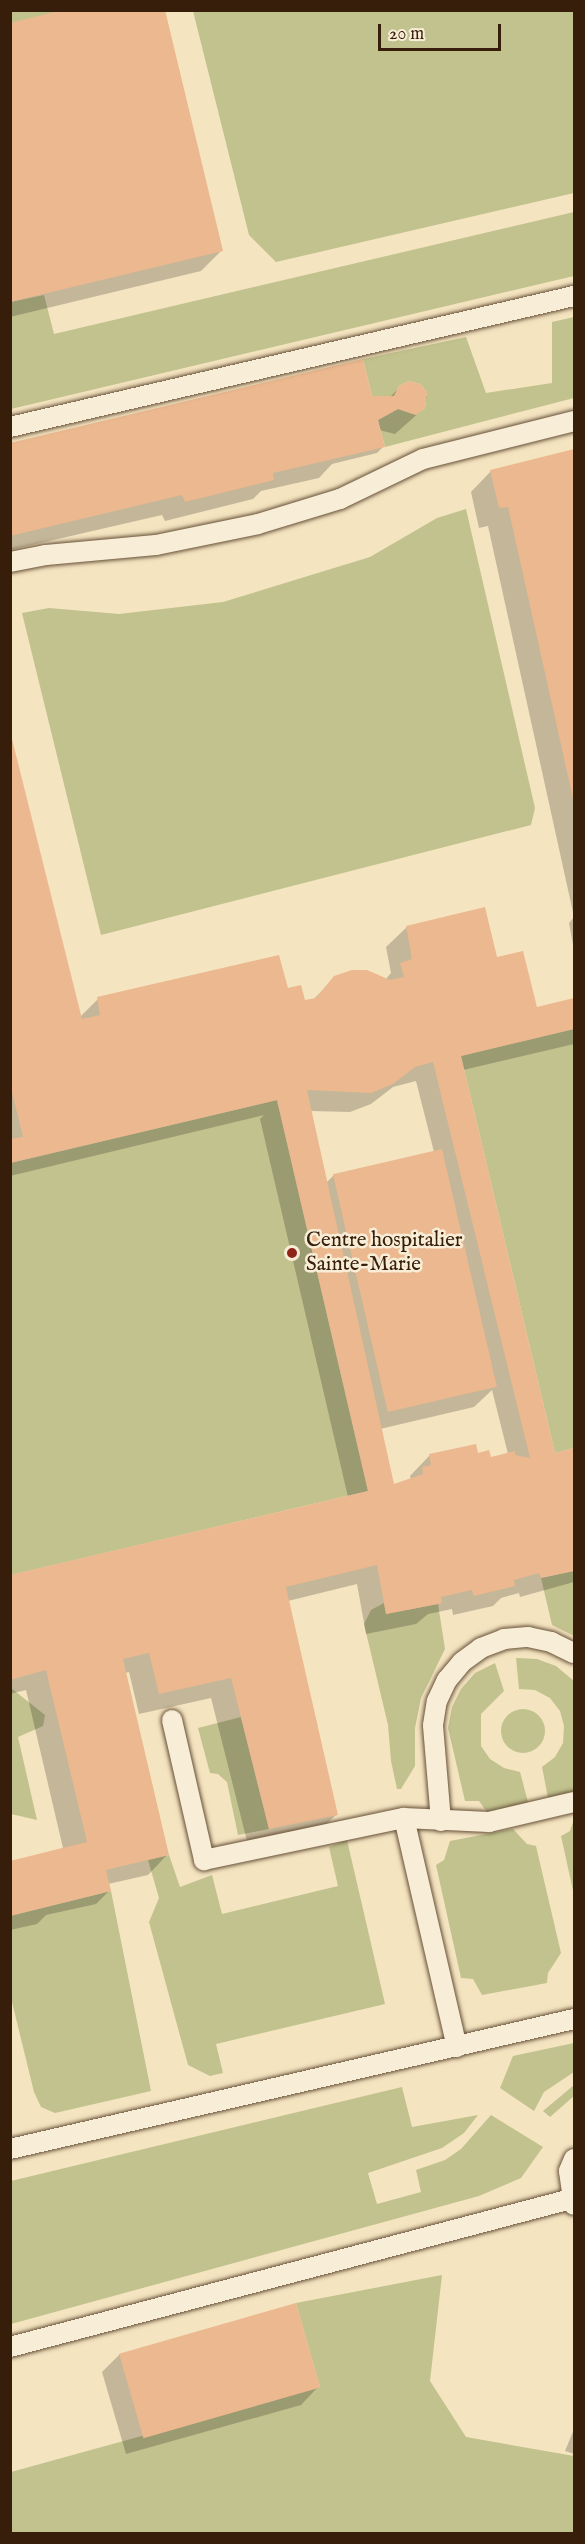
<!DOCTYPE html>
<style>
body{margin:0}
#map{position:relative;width:585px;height:2544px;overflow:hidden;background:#f5e4c0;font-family:"IM FELL English",serif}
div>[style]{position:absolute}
.green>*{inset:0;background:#c1c28e}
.round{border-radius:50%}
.shadow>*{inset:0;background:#0003}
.building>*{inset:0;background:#ebb88f;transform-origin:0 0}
.roads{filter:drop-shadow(0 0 2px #665038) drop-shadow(0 0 2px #665038)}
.service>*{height:20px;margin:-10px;padding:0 10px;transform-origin:10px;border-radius:10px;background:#f8edd6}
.dots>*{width:16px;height:16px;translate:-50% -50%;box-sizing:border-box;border:3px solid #f8edd6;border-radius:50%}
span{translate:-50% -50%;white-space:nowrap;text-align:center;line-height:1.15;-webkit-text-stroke:5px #f8edd6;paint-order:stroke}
.poi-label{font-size:21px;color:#371e0a}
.left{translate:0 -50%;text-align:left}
.frame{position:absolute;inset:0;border:12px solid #371e0a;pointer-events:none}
.scale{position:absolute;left:378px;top:24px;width:123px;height:27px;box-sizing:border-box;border:3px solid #371e0a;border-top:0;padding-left:8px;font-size:18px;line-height:21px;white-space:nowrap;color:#371e0a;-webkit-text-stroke:4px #f8edd6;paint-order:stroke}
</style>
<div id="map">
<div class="green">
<div style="clip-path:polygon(11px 10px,63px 11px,11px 23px)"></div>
<div style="clip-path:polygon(193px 11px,574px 11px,574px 193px,276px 262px,249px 235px)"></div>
<div style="clip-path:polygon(574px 212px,574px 276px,11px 409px,11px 302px,44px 295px,54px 334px)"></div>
<div style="clip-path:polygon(574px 317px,574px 398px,385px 447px,378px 420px,398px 409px,416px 415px,425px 408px,427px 392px,420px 384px,409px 381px,399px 386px,394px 396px,372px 396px,363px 359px,466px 337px,486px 393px,552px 383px,552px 322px)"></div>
<div style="clip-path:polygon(466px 509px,535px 808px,531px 825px,101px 935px,22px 613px,49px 608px,119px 614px,223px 602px,370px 557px,437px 518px)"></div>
<div style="clip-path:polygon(574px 1029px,574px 1448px,555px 1453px,461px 1056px)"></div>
<div style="clip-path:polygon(277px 1100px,368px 1491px,11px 1575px,11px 1163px)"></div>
<div style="clip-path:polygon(574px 1571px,574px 1636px,552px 1625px,541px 1578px)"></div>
<div style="clip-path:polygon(384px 1603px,386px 1614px,438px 1604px,445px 1649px,421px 1698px,415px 1728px,415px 1766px,401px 1789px,397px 1789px,391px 1761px,388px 1725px,364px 1624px,371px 1610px)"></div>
<div style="clip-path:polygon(516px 1658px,537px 1659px,556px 1666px,574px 1681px,574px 1792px,548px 1798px,542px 1767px,555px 1757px,563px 1743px,564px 1726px,560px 1711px,550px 1698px,535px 1690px,519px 1689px)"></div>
<div style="clip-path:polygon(495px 1663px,504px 1691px,481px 1714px,481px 1746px,490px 1759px,504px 1768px,520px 1772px,528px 1802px,487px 1812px,479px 1801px,465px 1801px,448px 1728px,452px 1707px,461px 1689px,475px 1673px)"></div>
<div style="clip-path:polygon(11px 1688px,45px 1715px,43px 1726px,18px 1737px,37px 1820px,11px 1814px)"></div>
<div class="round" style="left:501px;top:1709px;width:44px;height:44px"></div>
<div style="clip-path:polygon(241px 1717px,269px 1829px,238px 1835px,227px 1782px,218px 1774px,210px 1773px,198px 1728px)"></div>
<div style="clip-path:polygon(574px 1819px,574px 1895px,561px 1836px,570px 1831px)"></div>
<div style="clip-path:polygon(513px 1829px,527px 1844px,536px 1846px,561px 1953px,548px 1973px,547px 1983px,482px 1995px,473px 1979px,461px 1978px,436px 1865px,444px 1860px,450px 1841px)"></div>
<div style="clip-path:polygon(347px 1840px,385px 2004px,216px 2044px,223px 2073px,210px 2076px,188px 2065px,149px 1922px,159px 1898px,148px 1860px,169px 1855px,180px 1887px,212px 1875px,222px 1914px,338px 1886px,329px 1847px)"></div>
<div style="clip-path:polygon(111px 1891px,151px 2091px,55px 2113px,41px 2107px,34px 2092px,11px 1998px,10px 1916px)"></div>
<div style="clip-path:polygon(574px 2043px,574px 2072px,544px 2092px,534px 2111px,500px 2088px,513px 2056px)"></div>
<div style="clip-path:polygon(574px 2085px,574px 2096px,550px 2117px,543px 2111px)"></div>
<div style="clip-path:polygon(402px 2087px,412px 2127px,478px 2115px,464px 2133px,442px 2148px,368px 2173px,377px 2204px,421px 2192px,416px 2170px,445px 2160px,461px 2149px,491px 2115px,543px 2147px,521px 2178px,479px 2196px,11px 2324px,11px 2181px)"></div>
<div style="clip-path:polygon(442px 2275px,430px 2381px,466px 2437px,574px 2456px,574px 2533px,11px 2534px,11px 2472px,320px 2387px,296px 2303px)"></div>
</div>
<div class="shadow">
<div style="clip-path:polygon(10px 25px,221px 251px,201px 271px,10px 317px)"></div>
<div style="clip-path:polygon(400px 387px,422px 387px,427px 397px,422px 410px,395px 434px,379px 430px,384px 446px,377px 453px,332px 464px,319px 478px,261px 491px,253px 499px,165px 521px,162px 515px,10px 550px,10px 443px,389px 398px)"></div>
<div style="clip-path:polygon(574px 450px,574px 950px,569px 923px,574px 917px,488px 526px,479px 528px,471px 492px,491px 471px)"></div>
<div style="clip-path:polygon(evenodd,10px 734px,80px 1017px,98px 999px,287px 990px,304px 1002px,313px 1000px,335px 977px,385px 980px,391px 973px,386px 947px,407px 927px,496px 959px,536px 1008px,574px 999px,574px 1044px,463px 1070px,554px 1455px,574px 1450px,574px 1582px,520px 1597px,519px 1593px,501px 1598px,493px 1606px,453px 1615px,452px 1609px,428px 1614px,416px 1624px,366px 1634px,357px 1584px,288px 1601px,337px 1814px,316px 1834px,249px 1849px,211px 1698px,139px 1714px,129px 1672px,125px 1673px,168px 1854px,148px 1875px,108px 1884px,109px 1891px,96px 1904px,46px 1915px,37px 1924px,10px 1930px,10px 1863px,63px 1848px,26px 1690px,10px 1694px,10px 1576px,348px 1497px,260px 1119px,264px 1115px,10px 1176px,10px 734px,416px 1081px,434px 1152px,333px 1176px,326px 1183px,310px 1111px,350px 1112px,371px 1104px,393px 1087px,416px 1081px,10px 734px,492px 1390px,508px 1454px,489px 1459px,476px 1454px,430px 1455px,410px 1476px,411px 1480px,393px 1486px,380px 1429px,474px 1407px,492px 1390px)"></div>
<div style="clip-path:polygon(120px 2354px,318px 2387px,301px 2405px,126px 2454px,102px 2372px)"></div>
<div style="clip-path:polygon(574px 2429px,574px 2454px,565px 2451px)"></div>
</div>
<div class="building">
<div style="clip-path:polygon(63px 10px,165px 10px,223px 251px,10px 302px,10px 23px)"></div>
<div style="clip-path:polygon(363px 359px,372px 396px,394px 396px,399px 386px,409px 381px,420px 384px,427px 392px,425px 408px,416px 415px,398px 409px,378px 420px,385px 447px,273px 473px,274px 480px,185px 502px,182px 495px,10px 536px,10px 443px)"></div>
<div style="clip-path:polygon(574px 449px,574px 803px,508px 507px,499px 508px,490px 470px)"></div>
<div style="clip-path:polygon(evenodd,10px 731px,82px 1019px,100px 1015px,97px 997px,279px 955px,288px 988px,301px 985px,305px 1000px,316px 998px,334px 976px,352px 970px,367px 970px,390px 980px,404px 977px,400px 963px,412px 959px,406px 926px,485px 907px,497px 957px,523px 951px,537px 1007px,574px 998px,574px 1029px,461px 1056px,555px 1453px,574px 1448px,574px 1571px,541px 1578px,539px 1573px,514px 1580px,515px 1586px,474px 1596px,472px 1590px,441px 1597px,442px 1603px,438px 1604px,386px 1614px,377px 1565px,286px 1587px,338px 1815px,269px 1829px,231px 1678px,159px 1694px,149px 1653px,123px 1659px,169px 1855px,106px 1870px,111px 1891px,10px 1916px,10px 1861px,87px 1842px,46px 1670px,10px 1680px,10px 1575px,368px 1491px,277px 1100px,10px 1163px,10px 1139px,23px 1137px,10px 1084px,10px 731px,433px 1062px,530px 1458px,515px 1455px,515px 1451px,491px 1457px,489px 1450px,478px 1453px,476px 1444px,429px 1454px,431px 1465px,422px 1467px,423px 1474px,394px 1484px,307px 1090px,371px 1093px,393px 1084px,415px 1067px,433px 1062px)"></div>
<div style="left:442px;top:1149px;width:244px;height:112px;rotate:77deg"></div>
<div style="left:296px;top:2303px;width:88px;height:184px;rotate:74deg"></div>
</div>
<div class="roads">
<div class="service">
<div style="left:10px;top:427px;width:579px;rotate:-13.08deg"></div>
<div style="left:10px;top:562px;width:37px;rotate:-11deg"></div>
<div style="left:46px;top:555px;width:110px;rotate:-5.2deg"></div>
<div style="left:156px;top:545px;width:104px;rotate:-11.6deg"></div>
<div style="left:258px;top:524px;width:86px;rotate:-17deg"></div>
<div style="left:340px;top:499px;width:92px;rotate:-25.7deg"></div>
<div style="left:423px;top:459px;width:156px;rotate:-14.1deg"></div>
<div style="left:172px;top:1720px;width:144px;rotate:77.1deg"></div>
<div style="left:204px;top:1860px;width:204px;rotate:-11.9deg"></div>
<div style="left:404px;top:1818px;width:235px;rotate:77deg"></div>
<div style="left:404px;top:1818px;width:85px;rotate:2.7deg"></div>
<div style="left:489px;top:1822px;width:87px;rotate:-13.2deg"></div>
<div style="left:441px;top:1821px;width:96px;rotate:-94.8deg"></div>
<div style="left:433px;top:1725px;width:24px;rotate:-81deg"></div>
<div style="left:437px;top:1701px;width:23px;rotate:-65deg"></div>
<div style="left:447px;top:1680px;width:23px;rotate:-50deg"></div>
<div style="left:462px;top:1662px;width:24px;rotate:-36deg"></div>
<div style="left:481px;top:1648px;width:25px;rotate:-21deg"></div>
<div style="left:504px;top:1639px;width:24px;rotate:-5deg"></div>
<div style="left:528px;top:1637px;width:24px;rotate:12deg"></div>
<div style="left:551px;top:1642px;width:25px;rotate:26deg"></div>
<div style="left:10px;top:2149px;width:579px;rotate:-12.98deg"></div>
<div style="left:574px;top:2159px;width:13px;rotate:113deg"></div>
<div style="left:569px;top:2171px;width:34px;rotate:82deg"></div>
<div style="left:10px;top:2347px;width:580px;rotate:-14.78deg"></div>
</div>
</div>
<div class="dots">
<div style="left:292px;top:1253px;background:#8f2418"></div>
</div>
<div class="poi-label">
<span class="left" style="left:306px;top:1253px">Centre hospitalier<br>Sainte-Marie</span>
</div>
<div class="frame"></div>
<div class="scale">20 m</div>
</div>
